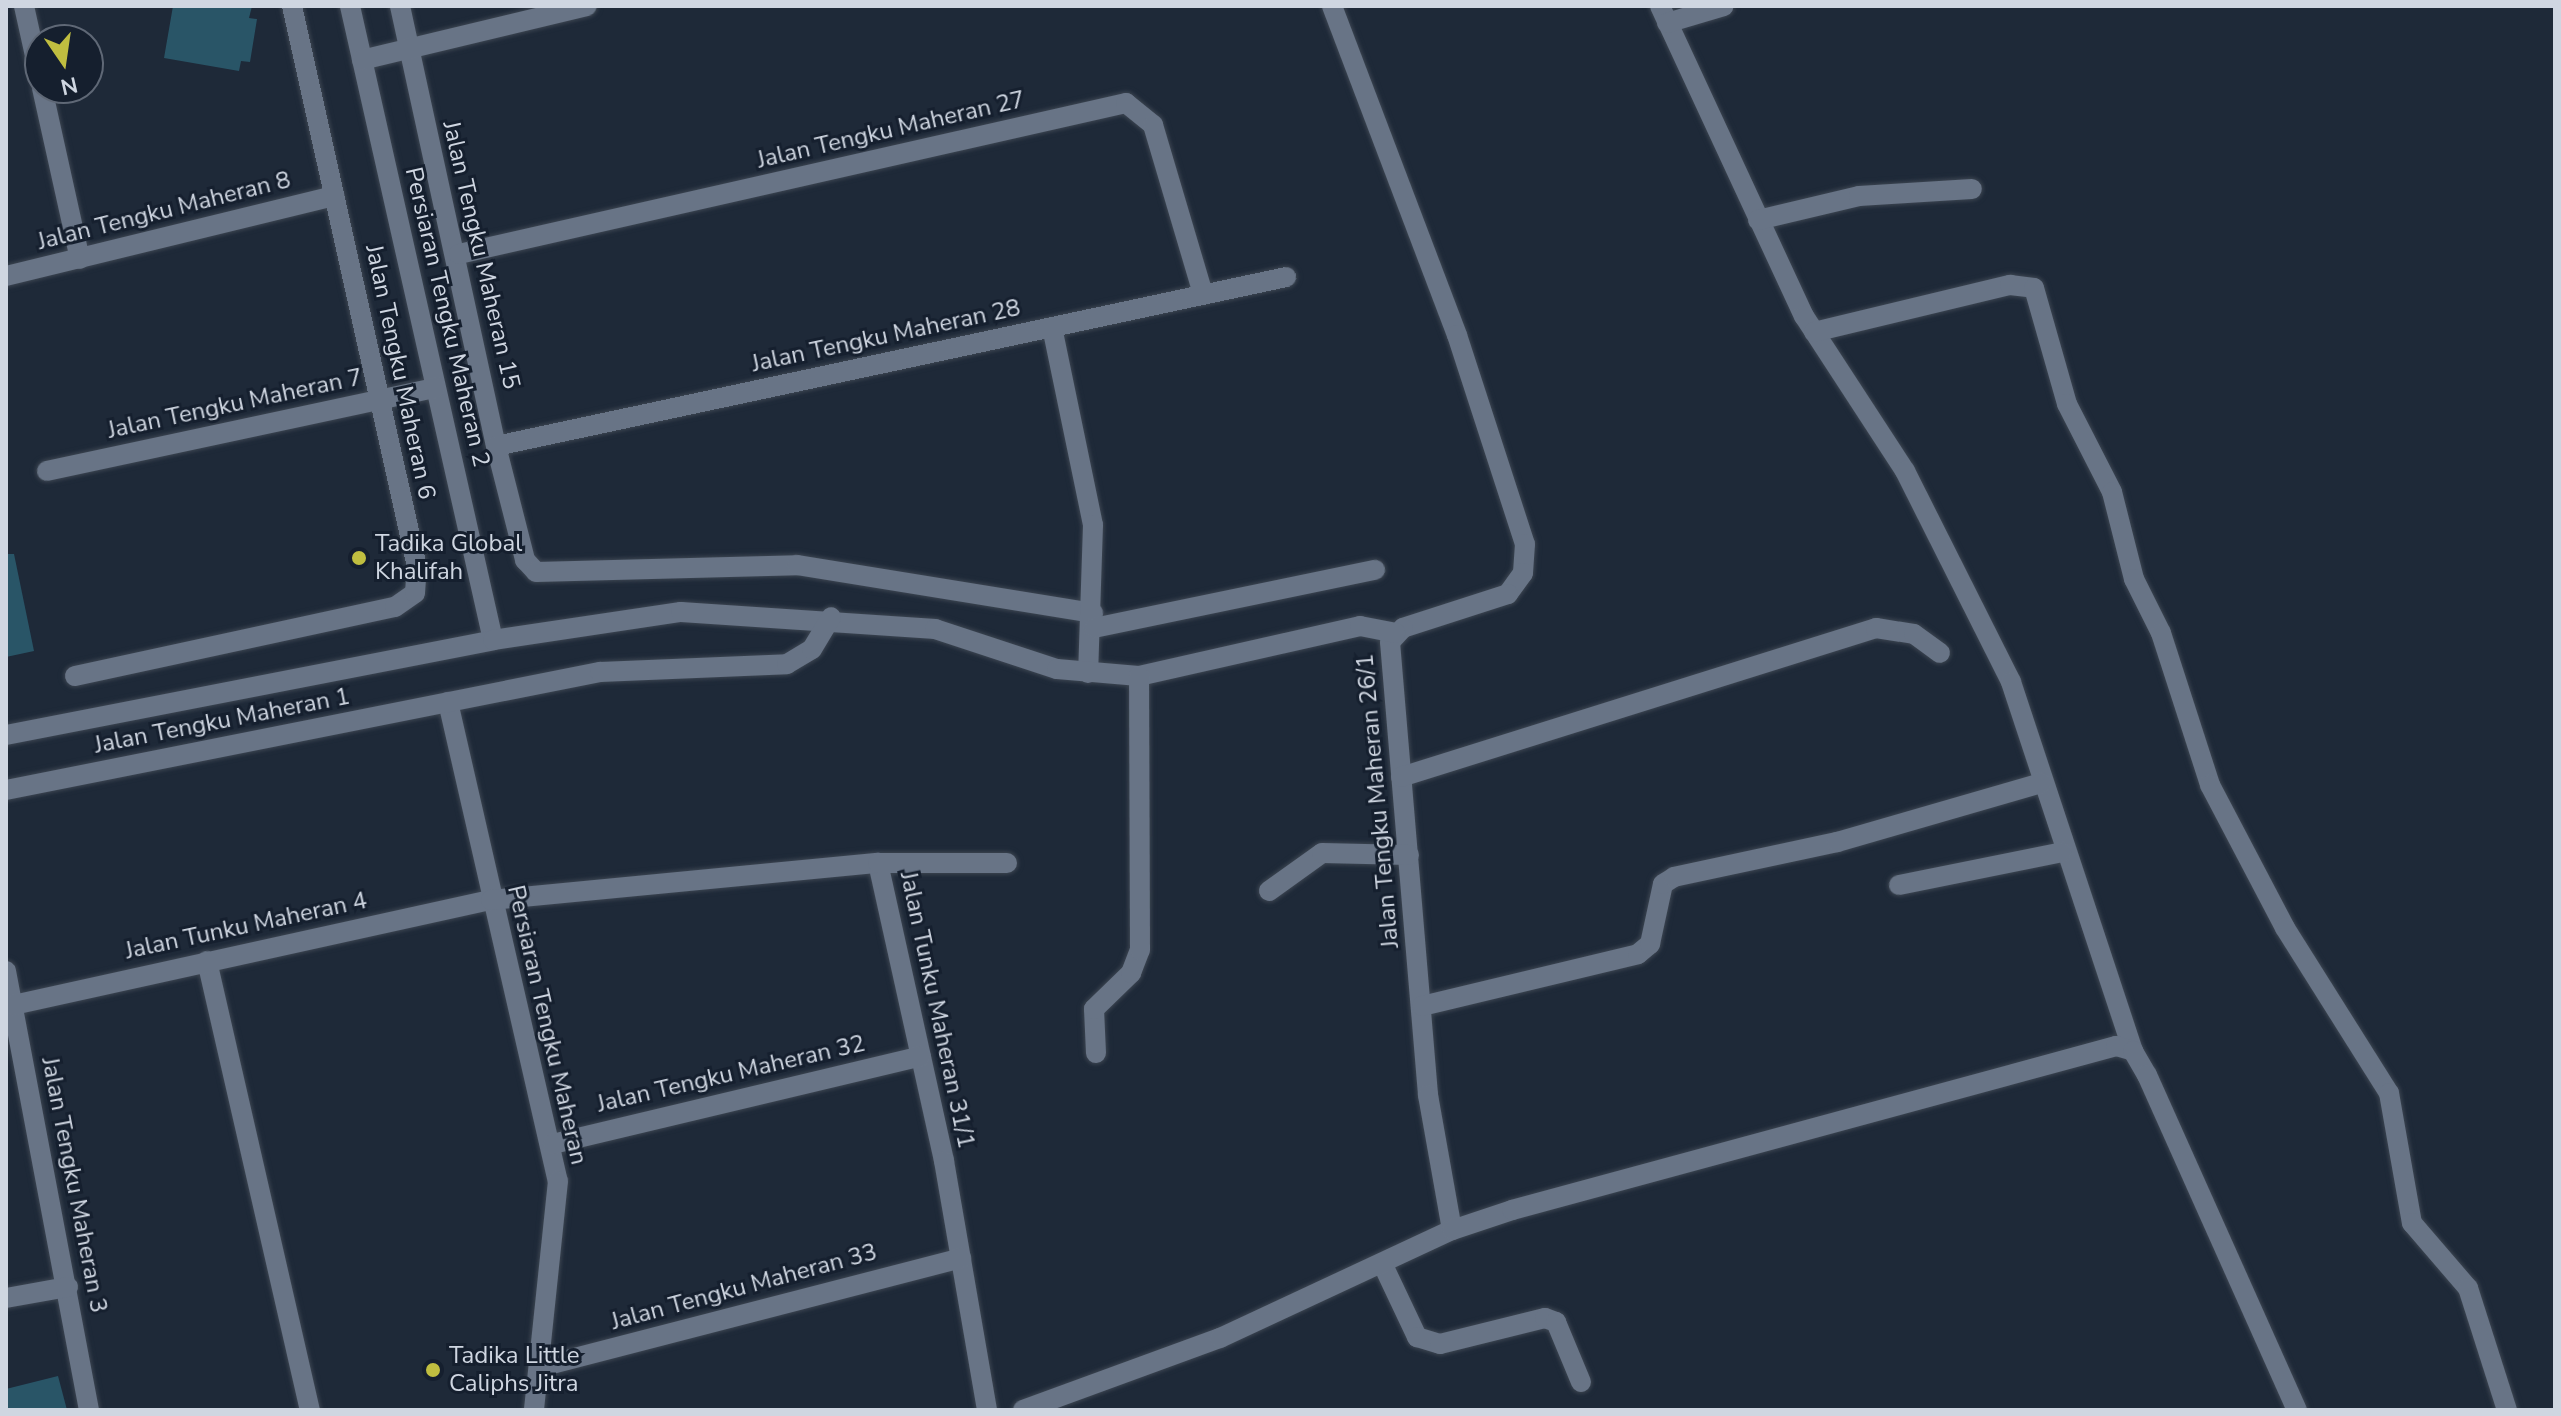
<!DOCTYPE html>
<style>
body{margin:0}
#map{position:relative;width:2561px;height:1416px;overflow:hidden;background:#1e2938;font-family:"Nunito Sans",sans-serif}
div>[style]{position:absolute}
.building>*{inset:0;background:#295567}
.roads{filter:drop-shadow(0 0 2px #3c4551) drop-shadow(0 0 2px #3c4551)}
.minor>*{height:20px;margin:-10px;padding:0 10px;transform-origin:10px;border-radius:10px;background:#687486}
.dots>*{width:22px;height:22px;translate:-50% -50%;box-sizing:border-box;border:4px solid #151f2e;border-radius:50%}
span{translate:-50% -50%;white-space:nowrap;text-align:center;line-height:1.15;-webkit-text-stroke:6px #151f2e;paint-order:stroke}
.street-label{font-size:24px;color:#cfd6e1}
.poi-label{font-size:24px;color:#cfd6e1}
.left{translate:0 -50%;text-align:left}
.frame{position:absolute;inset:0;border:8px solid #cfd6e1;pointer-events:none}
.north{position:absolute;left:24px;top:24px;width:80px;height:80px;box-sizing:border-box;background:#151f2e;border:2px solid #5f6876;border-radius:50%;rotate:167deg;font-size:22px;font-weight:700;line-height:32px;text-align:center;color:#cfd6e1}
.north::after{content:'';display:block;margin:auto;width:28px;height:36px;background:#c0be40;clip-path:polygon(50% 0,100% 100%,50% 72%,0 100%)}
</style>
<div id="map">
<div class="building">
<div style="clip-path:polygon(173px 6px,252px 6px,249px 18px,257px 19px,250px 62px,241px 61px,239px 71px,164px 58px)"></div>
<div style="clip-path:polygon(6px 554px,14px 554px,34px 651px,6px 657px)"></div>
<div style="clip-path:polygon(58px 1376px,67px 1410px,6px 1410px,6px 1389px)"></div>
</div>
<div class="roads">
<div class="minor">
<div style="left:24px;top:6px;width:74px;rotate:77.5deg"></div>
<div style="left:350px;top:6px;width:650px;rotate:77.29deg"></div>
<div style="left:400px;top:6px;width:450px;rotate:77.7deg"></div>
<div style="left:496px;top:446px;width:118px;rotate:75.7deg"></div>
<div style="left:525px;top:560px;width:16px;rotate:47deg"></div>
<div style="left:536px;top:572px;width:261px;rotate:-1.5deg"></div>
<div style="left:797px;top:565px;width:300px;rotate:9.2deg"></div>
<div style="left:1332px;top:6px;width:352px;rotate:69.2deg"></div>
<div style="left:1457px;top:335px;width:220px;rotate:72deg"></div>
<div style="left:1525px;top:544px;width:29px;rotate:94deg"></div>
<div style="left:1523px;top:573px;width:26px;rotate:126deg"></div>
<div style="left:1508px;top:594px;width:110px;rotate:162.1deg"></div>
<div style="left:1403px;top:628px;width:19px;rotate:133deg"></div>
<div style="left:1390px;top:642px;width:455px;rotate:85.2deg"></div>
<div style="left:1428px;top:1095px;width:137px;rotate:79.9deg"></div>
<div style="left:1660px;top:6px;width:342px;rotate:65.1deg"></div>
<div style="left:1804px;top:316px;width:185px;rotate:56.9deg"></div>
<div style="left:1905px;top:471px;width:236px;rotate:63.3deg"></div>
<div style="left:2011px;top:682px;width:389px;rotate:71.7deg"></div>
<div style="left:1667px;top:23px;width:59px;rotate:-16.6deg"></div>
<div style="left:362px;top:60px;width:231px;rotate:-13.5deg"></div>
<div style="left:42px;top:88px;width:175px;rotate:77.5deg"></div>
<div style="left:1758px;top:220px;width:104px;rotate:-13.4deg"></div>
<div style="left:1859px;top:196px;width:113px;rotate:-3.5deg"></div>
<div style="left:459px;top:254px;width:684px;rotate:-12.76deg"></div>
<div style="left:1126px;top:103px;width:35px;rotate:39deg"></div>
<div style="left:1153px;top:125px;width:176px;rotate:73.5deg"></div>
<div style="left:6px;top:276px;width:338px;rotate:-13.7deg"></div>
<div style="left:1052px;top:327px;width:202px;rotate:78.3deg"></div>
<div style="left:1093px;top:525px;width:148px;rotate:91.9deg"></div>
<div style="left:1814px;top:332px;width:202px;rotate:-13.5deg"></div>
<div style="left:2010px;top:285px;width:24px;rotate:7deg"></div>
<div style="left:2034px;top:288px;width:121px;rotate:74.1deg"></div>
<div style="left:2067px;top:404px;width:99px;rotate:62.9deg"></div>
<div style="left:2112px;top:492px;width:90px;rotate:75.8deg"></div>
<div style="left:2134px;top:579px;width:60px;rotate:63.4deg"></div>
<div style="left:2161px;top:633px;width:160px;rotate:72.1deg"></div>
<div style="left:2210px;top:785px;width:161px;rotate:62.3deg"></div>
<div style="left:2285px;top:928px;width:195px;rotate:57.8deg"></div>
<div style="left:2389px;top:1093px;width:132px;rotate:80deg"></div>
<div style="left:2412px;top:1223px;width:86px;rotate:49.3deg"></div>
<div style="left:2468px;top:1288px;width:128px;rotate:72.3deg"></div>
<div style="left:496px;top:446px;width:808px;rotate:-12.07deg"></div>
<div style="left:47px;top:471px;width:397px;rotate:-12.1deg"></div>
<div style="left:1094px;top:628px;width:287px;rotate:-11.7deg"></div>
<div style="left:75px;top:676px;width:327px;rotate:-12.2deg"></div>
<div style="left:395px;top:607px;width:24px;rotate:-35deg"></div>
<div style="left:415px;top:593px;width:26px;rotate:-86deg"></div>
<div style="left:417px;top:567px;width:575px;rotate:-102.56deg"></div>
<div style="left:448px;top:702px;width:491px;rotate:77.1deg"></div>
<div style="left:558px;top:1181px;width:230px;rotate:96deg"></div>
<div style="left:6px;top:735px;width:496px;rotate:-11deg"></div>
<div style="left:493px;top:640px;width:190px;rotate:-8.5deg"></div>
<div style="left:681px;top:612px;width:255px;rotate:3.8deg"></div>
<div style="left:935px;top:629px;width:128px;rotate:18.2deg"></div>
<div style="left:1057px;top:669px;width:82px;rotate:4.9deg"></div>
<div style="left:1139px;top:676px;width:227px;rotate:-12.7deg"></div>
<div style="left:1360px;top:626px;width:36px;rotate:11deg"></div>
<div style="left:1401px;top:777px;width:498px;rotate:-17.4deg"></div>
<div style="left:1876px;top:628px;width:38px;rotate:9deg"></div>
<div style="left:1914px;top:634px;width:32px;rotate:36deg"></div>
<div style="left:6px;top:790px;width:606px;rotate:-11.24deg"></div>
<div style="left:600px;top:672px;width:187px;rotate:-2.4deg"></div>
<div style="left:787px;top:664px;width:29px;rotate:-31deg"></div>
<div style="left:812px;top:649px;width:37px;rotate:-59deg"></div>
<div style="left:878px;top:863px;width:305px;rotate:77.5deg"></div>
<div style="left:944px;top:1161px;width:253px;rotate:80.2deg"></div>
<div style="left:1899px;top:885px;width:166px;rotate:-11.4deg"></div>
<div style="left:1269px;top:891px;width:65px;rotate:-35.6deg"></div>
<div style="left:1322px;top:853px;width:87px;rotate:1.3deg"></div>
<div style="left:207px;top:961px;width:461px;rotate:77.1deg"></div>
<div style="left:6px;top:971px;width:447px;rotate:79.3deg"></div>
<div style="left:13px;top:1005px;width:489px;rotate:-12.4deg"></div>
<div style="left:491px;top:900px;width:389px;rotate:-5.5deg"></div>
<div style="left:878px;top:863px;width:129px"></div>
<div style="left:1422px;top:1006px;width:222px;rotate:-13.5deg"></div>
<div style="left:1638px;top:954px;width:16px;rotate:-40deg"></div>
<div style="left:1650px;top:944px;width:61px;rotate:-77.8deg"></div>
<div style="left:1663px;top:884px;width:13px;rotate:-32deg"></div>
<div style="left:1674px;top:877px;width:167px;rotate:-12.1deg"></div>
<div style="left:1837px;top:842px;width:213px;rotate:-16.1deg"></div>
<div style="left:1096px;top:1053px;width:44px;rotate:-92.6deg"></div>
<div style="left:1094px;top:1009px;width:52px;rotate:-44.2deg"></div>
<div style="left:1131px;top:973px;width:25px;rotate:-69deg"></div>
<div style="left:1140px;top:950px;width:274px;rotate:-90.2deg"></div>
<div style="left:553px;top:1144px;width:378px;rotate:-13.4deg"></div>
<div style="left:1383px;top:1265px;width:80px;rotate:64.7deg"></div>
<div style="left:1417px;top:1337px;width:24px;rotate:17deg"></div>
<div style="left:1440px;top:1344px;width:108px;rotate:-13.9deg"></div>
<div style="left:1545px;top:1318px;width:12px;rotate:20deg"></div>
<div style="left:1556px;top:1322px;width:65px;rotate:67.4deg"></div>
<div style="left:6px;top:1298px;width:63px;rotate:-10.1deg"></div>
<div style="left:540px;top:1367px;width:435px;rotate:-14.5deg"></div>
<div style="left:1023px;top:1410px;width:210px;rotate:-20.1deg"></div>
<div style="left:1220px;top:1338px;width:256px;rotate:-25deg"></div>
<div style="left:1452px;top:1230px;width:63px;rotate:-18.4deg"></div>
<div style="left:1512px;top:1210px;width:626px;rotate:-15.19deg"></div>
<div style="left:2116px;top:1046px;width:18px;rotate:16deg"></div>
<div style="left:2133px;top:1051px;width:28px;rotate:60deg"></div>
<div style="left:2147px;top:1075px;width:367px;rotate:65.9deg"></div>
</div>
</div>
<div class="dots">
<div style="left:359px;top:558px;background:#c0be40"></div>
<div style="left:433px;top:1370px;background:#c0be40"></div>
</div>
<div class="street-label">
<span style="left:891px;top:130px;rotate:-13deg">Jalan Tengku Maheran 27</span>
<span style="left:164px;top:211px;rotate:-14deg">Jalan Tengku Maheran 8</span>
<span style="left:481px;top:255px;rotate:77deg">Jalan Tengku Maheran 15</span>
<span style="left:447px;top:317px;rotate:77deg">Persiaran Tengku Maheran 2</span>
<span style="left:886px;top:336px;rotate:-12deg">Jalan Tengku Maheran 28</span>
<span style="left:400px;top:372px;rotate:78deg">Jalan Tengku Maheran 6</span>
<span style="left:235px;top:404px;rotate:-12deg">Jalan Tengku Maheran 7</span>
<span style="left:222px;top:721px;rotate:-11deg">Jalan Tengku Maheran 1</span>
<span style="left:1378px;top:801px;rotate:-95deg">Jalan Tengku Maheran 26/1</span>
<span style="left:246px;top:926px;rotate:-12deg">Jalan Tunku Maheran 4</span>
<span style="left:937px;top:1010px;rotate:78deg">Jalan Tunku Maheran 31/1</span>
<span style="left:547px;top:1025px;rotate:77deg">Persiaran Tengku Maheran</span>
<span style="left:731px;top:1074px;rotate:-13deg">Jalan Tengku Maheran 32</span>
<span style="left:74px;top:1185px;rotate:79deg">Jalan Tengku Maheran 3</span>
<span style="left:744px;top:1287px;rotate:-15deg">Jalan Tengku Maheran 33</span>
</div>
<div class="poi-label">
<span class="left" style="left:375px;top:558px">Tadika Global<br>Khalifah</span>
<span class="left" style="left:449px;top:1370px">Tadika Little<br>Caliphs Jitra</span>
</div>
<div class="frame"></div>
<div class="north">N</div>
</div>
